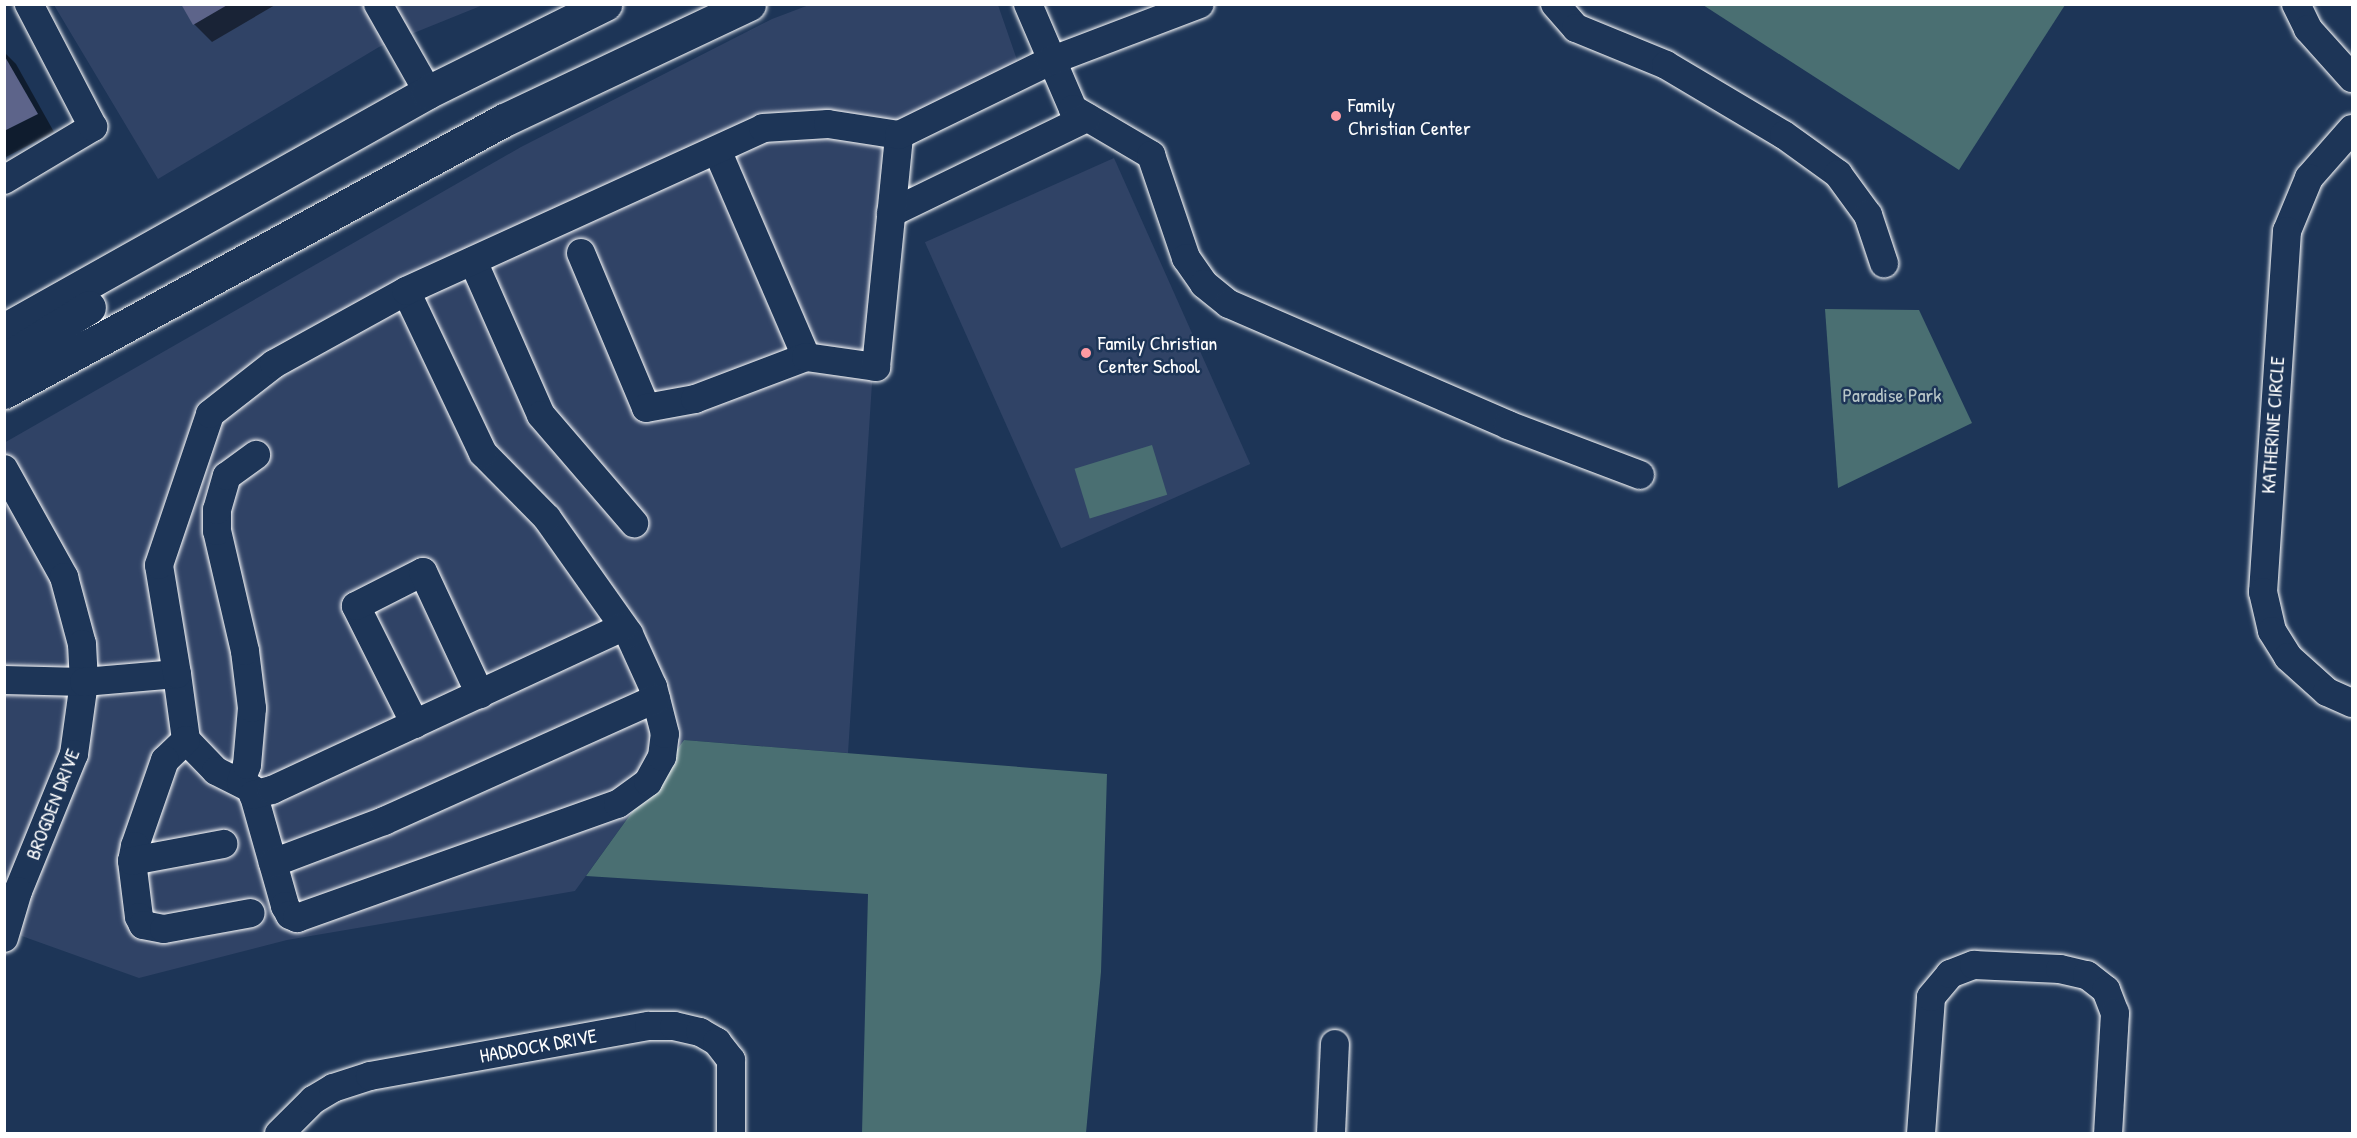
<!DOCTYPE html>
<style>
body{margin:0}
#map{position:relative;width:2357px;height:1138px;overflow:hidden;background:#1d3557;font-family:"Patrick Hand",sans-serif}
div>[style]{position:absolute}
.built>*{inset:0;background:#304366;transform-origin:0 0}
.green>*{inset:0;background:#4a6f72;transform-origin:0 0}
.shadow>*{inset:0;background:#0007}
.building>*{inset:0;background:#5d648a}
.roads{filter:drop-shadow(0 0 2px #fff) drop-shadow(0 0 2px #fff)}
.minor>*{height:28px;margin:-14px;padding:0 14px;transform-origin:14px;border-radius:14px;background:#1d3557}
.highway>*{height:33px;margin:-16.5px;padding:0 16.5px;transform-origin:16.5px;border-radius:16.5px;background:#1d3557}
.dots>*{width:16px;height:16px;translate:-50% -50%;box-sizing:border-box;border:3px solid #1d3557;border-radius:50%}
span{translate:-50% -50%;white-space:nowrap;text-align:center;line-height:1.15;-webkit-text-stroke:5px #1d3557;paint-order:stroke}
.poi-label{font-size:20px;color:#fff}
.left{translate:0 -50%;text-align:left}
.park-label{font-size:20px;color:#b7c5c7}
.street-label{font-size:20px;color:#fff}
.frame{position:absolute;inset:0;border:6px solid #fff;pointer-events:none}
</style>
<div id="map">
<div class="built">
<div style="clip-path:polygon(54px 5px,483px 5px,379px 47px,158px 179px)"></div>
<div style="clip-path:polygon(809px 5px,998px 5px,1024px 80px,900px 133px,872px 383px,848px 753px,684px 740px,575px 891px,287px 940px,139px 978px,5px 930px,4px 443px,521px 147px,772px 19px)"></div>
<div style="left:1114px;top:158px;width:335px;height:207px;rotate:66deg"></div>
</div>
<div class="green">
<div style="clip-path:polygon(1703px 5px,2065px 5px,1959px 170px)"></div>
<div style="clip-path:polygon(1825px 309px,1919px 310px,1972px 423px,1838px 488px)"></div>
<div style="left:1152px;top:445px;width:52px;height:81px;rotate:73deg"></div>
<div style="clip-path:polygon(684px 740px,1107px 774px,1101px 972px,1086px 1133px,862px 1133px,868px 894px,586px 876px)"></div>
</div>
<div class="shadow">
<div style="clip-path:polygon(183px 4px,274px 4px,275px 5px,212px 42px,194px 24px)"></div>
<div style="clip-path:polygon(4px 52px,16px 64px,54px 132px,4px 158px)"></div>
</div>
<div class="building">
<div style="clip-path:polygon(181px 4px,229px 4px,193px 25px)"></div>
<div style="clip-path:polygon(4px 55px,38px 114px,4px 131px)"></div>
</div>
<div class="roads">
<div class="minor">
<div style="left:378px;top:4px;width:101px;rotate:60.4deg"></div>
<div style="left:1028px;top:4px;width:114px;rotate:66.8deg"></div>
<div style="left:1073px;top:109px;width:91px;rotate:30.5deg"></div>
<div style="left:1151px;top:155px;width:109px;rotate:71.2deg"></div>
<div style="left:1186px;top:258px;width:32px;rotate:55deg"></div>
<div style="left:1204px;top:284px;width:32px;rotate:39deg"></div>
<div style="left:1229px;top:304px;width:304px;rotate:23.4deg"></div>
<div style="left:1508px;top:425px;width:141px;rotate:20.7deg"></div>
<div style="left:1555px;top:4px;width:32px;rotate:49deg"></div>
<div style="left:1576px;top:28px;width:97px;rotate:22.3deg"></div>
<div style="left:1666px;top:65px;width:137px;rotate:30.7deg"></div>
<div style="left:1784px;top:135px;width:67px;rotate:35.8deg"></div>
<div style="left:1838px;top:174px;width:51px;rotate:53.8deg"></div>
<div style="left:1868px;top:215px;width:51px;rotate:71.6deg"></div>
<div style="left:2296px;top:4px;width:28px;rotate:64deg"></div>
<div style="left:2308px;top:29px;width:66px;rotate:48.1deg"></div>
<div style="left:2352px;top:129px;width:65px;rotate:131.3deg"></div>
<div style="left:2309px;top:178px;width:57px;rotate:112.5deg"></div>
<div style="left:2287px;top:231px;width:362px;rotate:93.8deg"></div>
<div style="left:2263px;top:592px;width:40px;rotate:77deg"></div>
<div style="left:2272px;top:631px;width:31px;rotate:58deg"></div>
<div style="left:2288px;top:657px;width:52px;rotate:41.9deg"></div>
<div style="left:2327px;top:692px;width:27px;rotate:24deg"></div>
<div style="left:717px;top:150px;width:225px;rotate:66.7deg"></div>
<div style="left:4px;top:180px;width:104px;rotate:-30.8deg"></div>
<div style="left:93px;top:127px;width:139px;rotate:-117.5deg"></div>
<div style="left:891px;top:213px;width:218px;rotate:-25.9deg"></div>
<div style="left:581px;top:253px;width:168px;rotate:67.2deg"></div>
<div style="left:646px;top:408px;width:50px;rotate:-10.4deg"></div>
<div style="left:695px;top:399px;width:119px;rotate:-20.7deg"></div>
<div style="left:806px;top:357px;width:71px;rotate:8.1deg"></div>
<div style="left:876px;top:367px;width:233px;rotate:-84.3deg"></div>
<div style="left:473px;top:261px;width:168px;rotate:66.2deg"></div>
<div style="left:541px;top:415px;width:143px;rotate:49.3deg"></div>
<div style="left:4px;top:469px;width:124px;rotate:60.9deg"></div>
<div style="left:64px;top:577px;width:69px;rotate:75deg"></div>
<div style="left:82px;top:644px;width:38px;rotate:87deg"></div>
<div style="left:84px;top:682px;width:73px;rotate:97.9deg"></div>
<div style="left:74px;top:754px;width:148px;rotate:112.2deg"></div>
<div style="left:18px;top:891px;width:49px;rotate:106.6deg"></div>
<div style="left:177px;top:674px;width:67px;rotate:82.2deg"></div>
<div style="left:186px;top:740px;width:43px;rotate:45.9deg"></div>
<div style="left:216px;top:771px;width:40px;rotate:26.6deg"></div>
<div style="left:252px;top:789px;width:122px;rotate:74.2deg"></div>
<div style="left:285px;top:906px;width:10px;rotate:61deg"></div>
<div style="left:290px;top:915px;width:8px;rotate:23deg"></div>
<div style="left:297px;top:918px;width:341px;rotate:-19.6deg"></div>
<div style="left:618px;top:804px;width:37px;rotate:-36deg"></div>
<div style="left:648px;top:782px;width:29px;rotate:-61deg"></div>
<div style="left:662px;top:757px;width:23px;rotate:-83deg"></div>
<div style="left:665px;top:734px;width:49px;rotate:-104.3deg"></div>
<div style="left:653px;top:687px;width:58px;rotate:-114.4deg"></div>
<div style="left:629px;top:634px;width:142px;rotate:-125.3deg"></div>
<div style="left:547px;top:518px;width:91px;rotate:-134.6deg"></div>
<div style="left:483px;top:453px;width:179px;rotate:-115.4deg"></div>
<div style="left:4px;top:680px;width:80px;rotate:1.4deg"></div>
<div style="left:84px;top:682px;width:93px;rotate:-4.9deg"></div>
<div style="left:177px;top:674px;width:110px;rotate:-99.4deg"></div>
<div style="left:159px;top:565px;width:159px;rotate:-71.3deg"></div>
<div style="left:210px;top:414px;width:81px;rotate:-38deg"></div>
<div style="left:274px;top:364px;width:151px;rotate:-28.9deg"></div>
<div style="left:406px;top:291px;width:392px;rotate:-24.5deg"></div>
<div style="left:763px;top:128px;width:65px;rotate:-3.5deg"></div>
<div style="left:828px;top:124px;width:72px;rotate:8.8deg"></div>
<div style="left:899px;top:135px;width:168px;rotate:-26.1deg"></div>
<div style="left:1050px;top:61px;width:160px;rotate:-20.8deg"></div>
<div style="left:415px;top:724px;width:132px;rotate:-116.6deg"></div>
<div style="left:356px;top:606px;width:75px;rotate:-26.9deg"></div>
<div style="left:423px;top:572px;width:135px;rotate:65deg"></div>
<div style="left:186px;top:740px;width:29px;rotate:136deg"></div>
<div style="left:165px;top:760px;width:91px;rotate:109.2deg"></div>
<div style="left:135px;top:846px;width:15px;rotate:101deg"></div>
<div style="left:132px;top:861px;width:56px;rotate:82.9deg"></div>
<div style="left:139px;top:917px;width:9px;rotate:63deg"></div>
<div style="left:143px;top:925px;width:21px;rotate:11deg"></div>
<div style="left:164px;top:929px;width:88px;rotate:-10.4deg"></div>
<div style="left:241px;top:782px;width:18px;rotate:-71deg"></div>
<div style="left:247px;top:765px;width:57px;rotate:-85deg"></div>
<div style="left:252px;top:708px;width:57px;rotate:-97deg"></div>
<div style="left:245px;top:651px;width:123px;rotate:-103.1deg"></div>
<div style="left:217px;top:531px;width:21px;rotate:-90deg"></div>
<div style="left:217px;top:510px;width:35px;rotate:-74deg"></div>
<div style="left:227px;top:476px;width:36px;rotate:-36deg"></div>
<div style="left:253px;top:795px;width:20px;rotate:-15deg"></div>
<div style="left:272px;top:790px;width:387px;rotate:-24.9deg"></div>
<div style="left:132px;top:861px;width:93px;rotate:-10.6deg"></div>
<div style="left:273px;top:863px;width:119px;rotate:-20.7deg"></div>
<div style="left:384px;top:821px;width:298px;rotate:-24.2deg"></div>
<div style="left:279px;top:1134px;width:48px;rotate:-45deg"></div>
<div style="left:313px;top:1100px;width:23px;rotate:-31deg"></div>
<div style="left:333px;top:1088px;width:39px;rotate:-18deg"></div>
<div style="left:370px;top:1076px;width:283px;rotate:-10.2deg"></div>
<div style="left:649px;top:1026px;width:25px"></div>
<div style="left:674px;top:1026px;width:27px;rotate:13deg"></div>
<div style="left:700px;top:1032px;width:20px;rotate:30deg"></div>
<div style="left:717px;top:1042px;width:23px;rotate:52deg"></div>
<div style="left:731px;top:1060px;width:74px;rotate:90deg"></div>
<div style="left:1331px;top:1134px;width:90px;rotate:-87.5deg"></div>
<div style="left:1921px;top:1134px;width:137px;rotate:-85.8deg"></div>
<div style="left:1931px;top:997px;width:30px;rotate:-50deg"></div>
<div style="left:1950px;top:974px;width:26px;rotate:-21deg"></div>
<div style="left:1974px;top:965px;width:86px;rotate:2.7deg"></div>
<div style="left:2060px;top:969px;width:28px;rotate:13deg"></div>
<div style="left:2087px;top:975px;width:24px;rotate:38deg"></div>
<div style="left:2106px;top:990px;width:25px;rotate:69deg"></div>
<div style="left:2115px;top:1013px;width:121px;rotate:93.3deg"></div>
</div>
<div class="highway">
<div style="left:4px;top:330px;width:486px;rotate:-29.3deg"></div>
<div style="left:428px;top:92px;width:198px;rotate:-26.4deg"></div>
<div style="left:4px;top:360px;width:100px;rotate:-31.9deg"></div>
<div style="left:4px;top:392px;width:569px;rotate:-28.55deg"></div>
<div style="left:504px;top:120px;width:271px;rotate:-25.3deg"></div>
</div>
</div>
<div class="dots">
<div style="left:1336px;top:116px;background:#ff9aa2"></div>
<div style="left:1086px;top:353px;background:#ff9aa2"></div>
</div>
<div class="poi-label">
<span class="left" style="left:1348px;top:116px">Family<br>Christian Center</span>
<span class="left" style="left:1098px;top:354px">Family Christian<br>Center School</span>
</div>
<div class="park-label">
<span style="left:1892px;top:394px">Paradise Park</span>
</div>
<div class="street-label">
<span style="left:2272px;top:425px;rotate:-86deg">KATHERINE CIRCLE</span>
<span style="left:52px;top:804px;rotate:-69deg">BROGDEN DRIVE</span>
<span style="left:538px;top:1045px;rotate:-10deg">HADDOCK DRIVE</span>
</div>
<div class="frame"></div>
</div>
